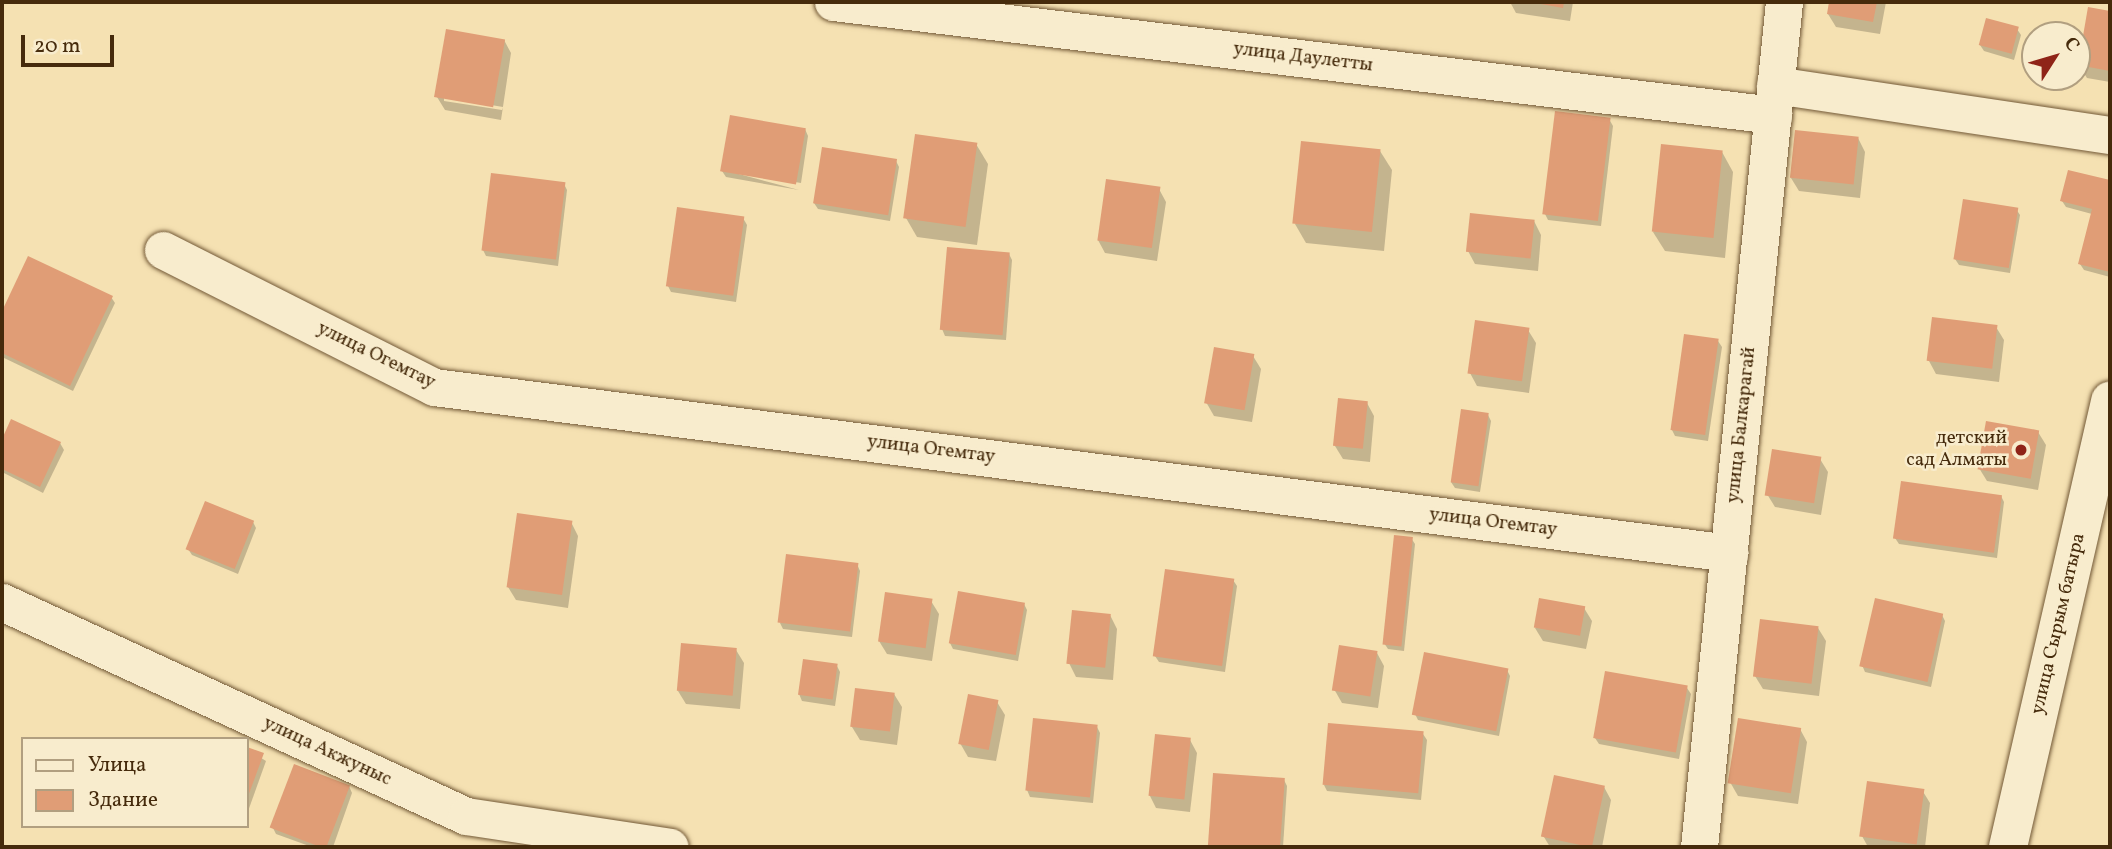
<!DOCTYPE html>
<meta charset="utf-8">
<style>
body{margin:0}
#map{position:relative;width:2112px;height:849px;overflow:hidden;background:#f5e1b2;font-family:Vollkorn,serif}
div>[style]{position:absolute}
.shadow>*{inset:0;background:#0003}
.building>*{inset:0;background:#e09d76;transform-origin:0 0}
.roads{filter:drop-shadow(0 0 2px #725836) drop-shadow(0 0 2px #725836)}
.minor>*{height:37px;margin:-18.5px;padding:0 18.5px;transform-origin:18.5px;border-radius:18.5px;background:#f8eccd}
.tertiary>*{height:38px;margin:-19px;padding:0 19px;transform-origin:19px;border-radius:19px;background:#f8eccd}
.dots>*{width:19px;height:19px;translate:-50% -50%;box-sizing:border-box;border:4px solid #f8eccd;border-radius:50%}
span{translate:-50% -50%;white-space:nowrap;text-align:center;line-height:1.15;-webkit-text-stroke:5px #f8eccd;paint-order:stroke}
.street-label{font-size:19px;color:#462b0c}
.poi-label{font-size:19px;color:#462b0c}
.right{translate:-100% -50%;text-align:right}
.frame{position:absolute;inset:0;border:4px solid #462b0c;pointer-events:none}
.legend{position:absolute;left:21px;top:737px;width:228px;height:91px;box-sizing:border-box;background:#f8eccd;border:2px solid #b19f80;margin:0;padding:9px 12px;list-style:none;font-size:21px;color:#462b0c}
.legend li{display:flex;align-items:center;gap:14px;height:35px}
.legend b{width:35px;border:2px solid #b19f80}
.north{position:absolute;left:2021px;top:21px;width:70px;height:70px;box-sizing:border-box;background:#f8eccd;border:2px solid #b19f80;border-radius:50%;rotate:53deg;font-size:19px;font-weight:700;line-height:28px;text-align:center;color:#462b0c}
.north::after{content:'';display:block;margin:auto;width:24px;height:32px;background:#8f2418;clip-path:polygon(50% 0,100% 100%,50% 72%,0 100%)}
.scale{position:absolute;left:21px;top:35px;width:93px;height:32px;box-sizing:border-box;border:4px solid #462b0c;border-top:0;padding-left:9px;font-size:21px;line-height:24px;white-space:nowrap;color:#462b0c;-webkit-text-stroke:5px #f8eccd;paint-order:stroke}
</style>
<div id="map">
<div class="shadow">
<div style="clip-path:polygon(1510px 2px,1573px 2px,1570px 21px,1516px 13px)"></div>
<div style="clip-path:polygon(1830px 2px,1886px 2px,1880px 34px,1836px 27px,1828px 14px)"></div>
<div style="clip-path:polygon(2089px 9px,2110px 13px,2110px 82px,2087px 78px,2079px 65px)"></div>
<div style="clip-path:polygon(2017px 29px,2021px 35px,2014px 60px,1984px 51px,1980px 45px)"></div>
<div style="clip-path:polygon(evenodd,504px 40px,511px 53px,501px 120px,445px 110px,437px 97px,504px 40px,444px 97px,503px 107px,502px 110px,444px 101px,444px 97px)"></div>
<div style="clip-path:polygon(1609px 119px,1613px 126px,1601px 226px,1548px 220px,1545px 214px)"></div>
<div style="clip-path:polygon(805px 129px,808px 136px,801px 183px,724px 170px,799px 190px,726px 177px,722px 171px)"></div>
<div style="clip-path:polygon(1858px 138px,1865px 152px,1860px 198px,1799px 191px,1791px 178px)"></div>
<div style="clip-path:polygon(976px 144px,988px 164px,977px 245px,917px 237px,906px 218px)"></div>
<div style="clip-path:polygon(1380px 151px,1392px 170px,1384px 251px,1306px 243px,1295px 224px)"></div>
<div style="clip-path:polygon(1722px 152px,1733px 172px,1725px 258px,1665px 251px,1653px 232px)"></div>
<div style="clip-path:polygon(896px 161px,899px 167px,890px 221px,818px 209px,814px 203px)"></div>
<div style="clip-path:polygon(2070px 172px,2110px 182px,2110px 277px,2084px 270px,2080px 264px,2092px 214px,2066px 207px,2062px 201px)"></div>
<div style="clip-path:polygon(564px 184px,567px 190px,558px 266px,486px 256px,483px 250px)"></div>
<div style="clip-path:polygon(1159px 189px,1166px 202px,1157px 261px,1105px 253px,1098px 240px)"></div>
<div style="clip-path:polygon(2016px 209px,2020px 215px,2010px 273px,1959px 265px,1955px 259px)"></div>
<div style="clip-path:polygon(743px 218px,747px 225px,736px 302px,671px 292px,668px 286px)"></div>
<div style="clip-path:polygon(1534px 221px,1541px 235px,1538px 271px,1475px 264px,1468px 251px)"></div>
<div style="clip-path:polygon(1009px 254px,1012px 260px,1006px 340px,945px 336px,942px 329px)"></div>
<div style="clip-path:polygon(29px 258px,111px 297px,115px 303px,73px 391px,2px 357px,2px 315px)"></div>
<div style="clip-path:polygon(1996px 327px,2004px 340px,1999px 382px,1936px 374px,1929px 361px)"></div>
<div style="clip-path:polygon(1528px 330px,1536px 343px,1529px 393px,1477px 386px,1470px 373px)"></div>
<div style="clip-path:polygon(1718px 341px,1722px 347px,1708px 441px,1675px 436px,1672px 430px)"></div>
<div style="clip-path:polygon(1253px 356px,1261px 369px,1252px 422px,1214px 416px,1206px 402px)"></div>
<div style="clip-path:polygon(1367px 403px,1374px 416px,1370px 462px,1343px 459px,1335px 446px)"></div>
<div style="clip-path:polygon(1488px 415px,1491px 421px,1480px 492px,1455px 488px,1451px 482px)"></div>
<div style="clip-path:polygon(12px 421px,60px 443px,64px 450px,43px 493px,2px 472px,2px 443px)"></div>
<div style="clip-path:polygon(2038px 432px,2046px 445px,2038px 490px,1987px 481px,1979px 468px)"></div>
<div style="clip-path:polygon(1820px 459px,1828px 472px,1821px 515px,1775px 507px,1767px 494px)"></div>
<div style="clip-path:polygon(2001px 496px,2004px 502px,1997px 558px,1899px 544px,1895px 538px)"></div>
<div style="clip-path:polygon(253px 522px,256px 528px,238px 574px,192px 555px,188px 549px)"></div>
<div style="clip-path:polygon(571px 522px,578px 536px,568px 608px,516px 600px,508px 587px)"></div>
<div style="clip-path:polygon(1411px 538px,1415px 544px,1404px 651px,1388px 649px,1384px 643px)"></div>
<div style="clip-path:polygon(857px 564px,860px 571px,852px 637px,783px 629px,780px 623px)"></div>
<div style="clip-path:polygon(1233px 580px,1237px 586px,1225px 672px,1159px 662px,1155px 656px)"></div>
<div style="clip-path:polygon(931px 601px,939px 614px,932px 661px,887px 654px,879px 641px)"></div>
<div style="clip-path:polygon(1024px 604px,1027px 610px,1018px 661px,953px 649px,950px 643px)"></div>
<div style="clip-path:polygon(1584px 608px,1592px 621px,1586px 649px,1543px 641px,1535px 628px)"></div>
<div style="clip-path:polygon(1110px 615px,1117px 629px,1113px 680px,1076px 677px,1069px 663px)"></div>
<div style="clip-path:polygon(1942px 615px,1945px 621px,1931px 687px,1865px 672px,1862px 665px)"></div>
<div style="clip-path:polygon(1818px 628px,1826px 641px,1819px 696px,1763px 689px,1755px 676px)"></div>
<div style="clip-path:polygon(736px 650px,744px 663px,740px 709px,686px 704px,678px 691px)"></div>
<div style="clip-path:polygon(1377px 653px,1384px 666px,1378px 708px,1342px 703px,1334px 689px)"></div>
<div style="clip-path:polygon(837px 666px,840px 672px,835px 706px,802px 701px,799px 694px)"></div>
<div style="clip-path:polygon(1507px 670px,1510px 676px,1499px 736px,1418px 720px,1415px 714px)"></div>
<div style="clip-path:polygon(1687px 688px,1691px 694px,1679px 759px,1599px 744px,1595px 738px)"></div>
<div style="clip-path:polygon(894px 694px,902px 707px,897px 745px,860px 740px,852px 727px)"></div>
<div style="clip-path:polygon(997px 702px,1005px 715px,996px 761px,968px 757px,960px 743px)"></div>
<div style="clip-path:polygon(1097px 727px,1100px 733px,1093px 803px,1030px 797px,1027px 790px)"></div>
<div style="clip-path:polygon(1800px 729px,1807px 742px,1798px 804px,1738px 796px,1730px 782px)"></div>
<div style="clip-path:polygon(1423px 734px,1427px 740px,1421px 800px,1327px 791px,1324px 785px)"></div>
<div style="clip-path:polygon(1190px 740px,1197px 753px,1190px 812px,1156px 808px,1149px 794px)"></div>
<div style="clip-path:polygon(247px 749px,266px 761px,247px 814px)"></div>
<div style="clip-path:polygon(1214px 775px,1284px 780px,1287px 786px,1283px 847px,1210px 847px)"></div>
<div style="clip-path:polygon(349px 786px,352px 793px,333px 847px,312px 847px,276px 834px,273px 828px)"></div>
<div style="clip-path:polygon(1604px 787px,1611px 800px,1602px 847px,1550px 847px,1544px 837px)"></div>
<div style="clip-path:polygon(1922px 790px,1930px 803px,1925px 847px,1868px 847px,1862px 836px)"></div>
</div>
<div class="building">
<div style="clip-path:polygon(1530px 2px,1564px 2px,1563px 8px)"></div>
<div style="clip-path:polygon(1829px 2px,1877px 2px,1873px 22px,1827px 14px)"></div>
<div style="clip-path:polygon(2088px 7px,2110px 11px,2110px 71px,2078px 65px)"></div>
<div style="left:1986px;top:18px;width:34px;height:28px;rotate:15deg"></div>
<div style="left:446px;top:29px;width:60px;height:69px;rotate:10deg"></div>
<div style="left:1555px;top:111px;width:56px;height:104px;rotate:7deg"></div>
<div style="left:730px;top:115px;width:77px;height:57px;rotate:10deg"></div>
<div style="left:1795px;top:130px;width:64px;height:48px;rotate:6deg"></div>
<div style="left:915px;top:134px;width:63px;height:85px;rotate:8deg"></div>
<div style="left:1301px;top:141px;width:80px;height:83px;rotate:6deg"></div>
<div style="left:1661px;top:144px;width:62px;height:88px;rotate:6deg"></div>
<div style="left:822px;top:147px;width:76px;height:57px;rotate:9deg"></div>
<div style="clip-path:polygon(2068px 170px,2110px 180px,2110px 272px,2078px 264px,2092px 209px,2060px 201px)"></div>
<div style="left:491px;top:173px;width:75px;height:78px;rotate:7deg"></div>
<div style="left:1106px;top:179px;width:55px;height:62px;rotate:8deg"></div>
<div style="left:1963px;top:199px;width:56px;height:61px;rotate:9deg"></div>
<div style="left:677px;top:207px;width:68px;height:80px;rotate:8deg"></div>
<div style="left:1470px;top:213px;width:65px;height:39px;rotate:6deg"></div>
<div style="left:947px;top:247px;width:63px;height:83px;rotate:5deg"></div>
<div style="clip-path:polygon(28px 256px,113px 296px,70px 386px,2px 353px,2px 311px)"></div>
<div style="left:1932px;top:317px;width:66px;height:44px;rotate:7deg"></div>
<div style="left:1475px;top:320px;width:55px;height:54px;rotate:8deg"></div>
<div style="left:1684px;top:334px;width:35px;height:97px;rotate:8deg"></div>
<div style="left:1214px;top:347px;width:41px;height:57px;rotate:10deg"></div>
<div style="left:1338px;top:398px;width:30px;height:48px;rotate:6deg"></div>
<div style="left:1461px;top:409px;width:28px;height:74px;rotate:8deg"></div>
<div style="clip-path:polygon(11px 419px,61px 442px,40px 487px,2px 469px,2px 439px)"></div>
<div style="left:1986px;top:421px;width:54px;height:49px;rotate:10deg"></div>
<div style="left:1772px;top:449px;width:50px;height:47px;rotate:9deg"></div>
<div style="left:1901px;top:481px;width:102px;height:58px;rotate:8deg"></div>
<div style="left:205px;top:501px;width:53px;height:52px;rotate:22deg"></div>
<div style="left:517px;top:513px;width:56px;height:75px;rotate:8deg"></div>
<div style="left:1394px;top:535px;width:19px;height:110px;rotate:6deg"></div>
<div style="left:786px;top:554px;width:73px;height:69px;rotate:7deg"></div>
<div style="left:1165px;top:569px;width:70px;height:88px;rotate:8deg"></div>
<div style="left:958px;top:591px;width:68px;height:53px;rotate:10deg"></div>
<div style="left:885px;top:592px;width:48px;height:50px;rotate:8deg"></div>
<div style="left:1539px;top:598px;width:47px;height:30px;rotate:10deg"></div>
<div style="left:1875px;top:598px;width:70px;height:70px;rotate:13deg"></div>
<div style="left:1072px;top:610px;width:39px;height:54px;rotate:6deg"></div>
<div style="left:1760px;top:619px;width:59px;height:58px;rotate:7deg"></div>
<div style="left:681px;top:643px;width:56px;height:48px;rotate:5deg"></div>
<div style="left:1339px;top:645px;width:39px;height:46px;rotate:9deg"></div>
<div style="left:1424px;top:652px;width:86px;height:64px;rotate:11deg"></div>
<div style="left:803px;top:659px;width:35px;height:36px;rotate:8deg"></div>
<div style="left:1605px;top:671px;width:84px;height:68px;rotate:10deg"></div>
<div style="left:855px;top:688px;width:40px;height:39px;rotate:7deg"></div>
<div style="left:968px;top:694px;width:31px;height:51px;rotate:11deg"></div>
<div style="left:1033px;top:718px;width:65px;height:73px;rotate:6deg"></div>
<div style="left:1738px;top:718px;width:64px;height:66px;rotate:9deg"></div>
<div style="left:1328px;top:723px;width:96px;height:62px;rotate:5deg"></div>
<div style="left:1155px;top:734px;width:36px;height:62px;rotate:6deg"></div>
<div style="clip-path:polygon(247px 747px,264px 753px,247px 799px)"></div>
<div style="left:294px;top:764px;width:60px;height:68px;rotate:21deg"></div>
<div style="left:1213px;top:773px;width:72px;height:74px;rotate:4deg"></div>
<div style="left:1554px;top:775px;width:52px;height:63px;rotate:12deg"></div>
<div style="left:1867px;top:781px;width:58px;height:56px;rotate:8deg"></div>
</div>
<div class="roads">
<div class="minor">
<div style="left:833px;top:2px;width:947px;rotate:6.85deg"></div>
<div style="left:1775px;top:85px;width:339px;rotate:8.5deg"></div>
<div style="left:163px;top:250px;width:304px;rotate:26.8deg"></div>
<div style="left:434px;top:387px;width:1306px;rotate:7.3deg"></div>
<div style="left:2px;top:602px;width:511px;rotate:24.76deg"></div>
<div style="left:466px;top:816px;width:206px;rotate:8.6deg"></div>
<div style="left:1699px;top:847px;width:849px;rotate:-84.26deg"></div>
</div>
<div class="tertiary">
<div style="left:2008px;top:847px;width:458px;rotate:-77.1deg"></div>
</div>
</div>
<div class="dots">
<div style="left:2021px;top:450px;background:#8f2418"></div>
</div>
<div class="street-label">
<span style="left:1303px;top:58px;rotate:7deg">улица Даулетты</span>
<span style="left:376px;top:356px;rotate:26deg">улица Огемтау</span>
<span style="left:1742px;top:425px;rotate:-84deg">улица Балкарагай</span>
<span style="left:931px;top:450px;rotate:7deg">улица Огемтау</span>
<span style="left:1493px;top:523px;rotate:7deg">улица Огемтау</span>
<span style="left:2059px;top:624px;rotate:-77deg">улица Сырым батыра</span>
<span style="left:327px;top:752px;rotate:25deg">улица Акжуныс</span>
</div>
<div class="poi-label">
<span class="right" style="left:2007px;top:450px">детский<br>сад Алматы</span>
</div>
<div class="frame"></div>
<ul class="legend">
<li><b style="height:9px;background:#f8eccd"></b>Улица</li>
<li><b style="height:19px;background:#e09d76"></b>Здание</li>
</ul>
<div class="north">С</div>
<div class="scale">20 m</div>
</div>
